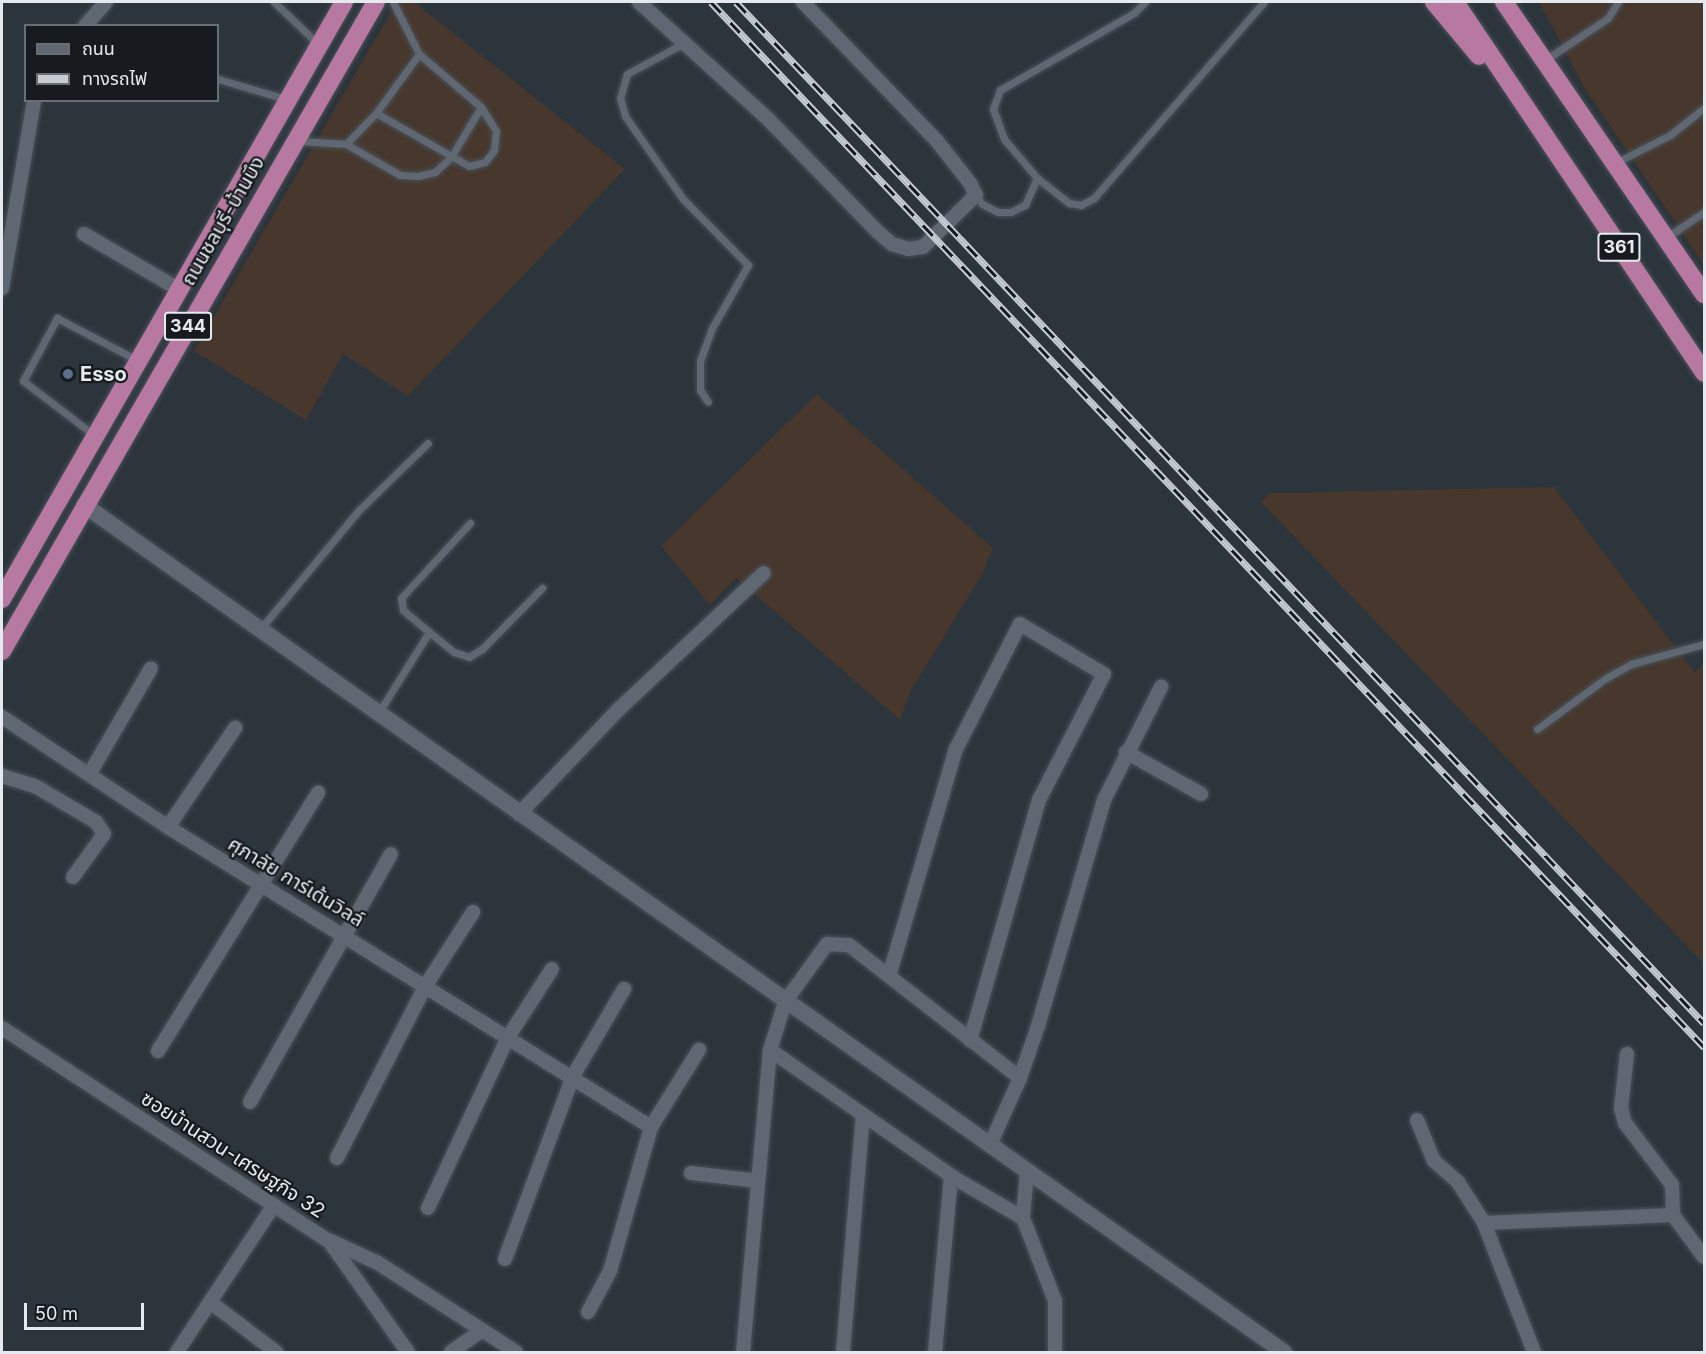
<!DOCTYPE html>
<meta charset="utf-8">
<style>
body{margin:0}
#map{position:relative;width:1706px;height:1354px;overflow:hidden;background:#2c343c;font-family:Inter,"Noto Sans Thai",sans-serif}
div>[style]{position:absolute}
.industrial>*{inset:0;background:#47372c}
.roads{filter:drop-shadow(0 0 2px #4a5158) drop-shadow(0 0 2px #4a5158)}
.service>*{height:7px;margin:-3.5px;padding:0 3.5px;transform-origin:3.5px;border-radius:3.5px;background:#5f6872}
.minor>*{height:14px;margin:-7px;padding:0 7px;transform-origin:7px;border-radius:7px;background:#5f6872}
.tertiary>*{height:16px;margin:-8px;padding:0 8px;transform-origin:8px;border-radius:8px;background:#5f6872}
.trunk>*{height:18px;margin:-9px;padding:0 9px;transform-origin:9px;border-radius:9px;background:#b778a1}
.rail>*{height:7px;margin-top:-3.5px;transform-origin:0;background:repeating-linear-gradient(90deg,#171b1f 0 14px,#c7ccd2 0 28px);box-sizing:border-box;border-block:2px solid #c7ccd2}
.dots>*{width:16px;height:16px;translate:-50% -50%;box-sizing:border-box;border:3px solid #171b1f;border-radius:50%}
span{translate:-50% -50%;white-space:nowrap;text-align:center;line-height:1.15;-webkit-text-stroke:4.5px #171b1f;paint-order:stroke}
.shield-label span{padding:2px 4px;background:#171b1f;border:2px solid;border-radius:4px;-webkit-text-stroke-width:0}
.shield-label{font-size:18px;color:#e5eaef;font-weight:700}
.street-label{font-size:20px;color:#e5eaef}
.poi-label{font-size:20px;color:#e5eaef;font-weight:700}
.left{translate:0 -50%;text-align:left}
.frame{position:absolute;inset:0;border:3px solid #e5eaef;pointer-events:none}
.legend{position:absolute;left:24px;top:24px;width:195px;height:78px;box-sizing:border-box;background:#171b1f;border:2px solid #696e72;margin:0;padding:8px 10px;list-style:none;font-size:18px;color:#e5eaef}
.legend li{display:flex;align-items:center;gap:12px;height:30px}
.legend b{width:30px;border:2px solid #696e72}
.scale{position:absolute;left:24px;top:1303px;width:120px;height:27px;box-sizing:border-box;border:3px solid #e5eaef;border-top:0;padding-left:8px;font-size:18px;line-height:21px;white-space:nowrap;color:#e5eaef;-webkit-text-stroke:4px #171b1f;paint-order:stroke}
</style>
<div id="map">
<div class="industrial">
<div style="clip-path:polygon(397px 2px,414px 2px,625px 169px,408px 396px,343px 354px,306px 420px,194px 351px)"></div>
<div style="clip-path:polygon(1539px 2px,1704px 2px,1704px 265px,1585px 89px)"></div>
<div style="clip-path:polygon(817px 394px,993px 548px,983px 573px,911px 690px,900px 720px,736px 578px,710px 605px,661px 546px)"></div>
<div style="clip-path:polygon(1554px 487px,1695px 673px,1704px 663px,1704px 964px,1261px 502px,1270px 493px)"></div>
</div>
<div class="roads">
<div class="service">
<div style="left:274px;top:2px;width:59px;rotate:43.6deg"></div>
<div style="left:684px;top:43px;width:65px;rotate:151.5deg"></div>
<div style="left:627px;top:74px;width:25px;rotate:106deg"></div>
<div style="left:620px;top:98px;width:19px;rotate:74deg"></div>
<div style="left:625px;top:116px;width:101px;rotate:55.1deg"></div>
<div style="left:683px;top:199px;width:93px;rotate:45.4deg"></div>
<div style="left:748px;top:265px;width:73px;rotate:119.7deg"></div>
<div style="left:712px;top:328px;width:35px;rotate:110deg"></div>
<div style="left:700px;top:361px;width:29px;rotate:90deg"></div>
<div style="left:700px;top:390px;width:14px;rotate:56deg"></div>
<div style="left:1548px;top:58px;width:72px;rotate:-33.7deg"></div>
<div style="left:1608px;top:18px;width:19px;rotate:-58deg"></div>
<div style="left:218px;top:79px;width:71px;rotate:16.4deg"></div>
<div style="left:376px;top:113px;width:107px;rotate:29.7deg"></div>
<div style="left:469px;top:166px;width:16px;rotate:-14deg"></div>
<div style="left:485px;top:162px;width:15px;rotate:-53deg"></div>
<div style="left:494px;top:150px;width:19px;rotate:-84deg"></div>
<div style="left:496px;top:131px;width:28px;rotate:-122deg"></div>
<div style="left:481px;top:107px;width:82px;rotate:-139.5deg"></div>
<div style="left:419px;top:54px;width:58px;rotate:-116.6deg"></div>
<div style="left:299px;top:141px;width:47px;rotate:3.7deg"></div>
<div style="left:346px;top:144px;width:62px;rotate:29.9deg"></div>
<div style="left:400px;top:175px;width:18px;rotate:3deg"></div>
<div style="left:418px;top:176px;width:17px;rotate:-13deg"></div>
<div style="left:435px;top:172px;width:22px;rotate:-43deg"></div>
<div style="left:451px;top:157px;width:58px;rotate:-59deg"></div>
<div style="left:346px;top:144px;width:43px;rotate:-45.9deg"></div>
<div style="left:376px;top:113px;width:73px;rotate:-53.9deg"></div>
<div style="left:1615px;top:163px;width:62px;rotate:-27deg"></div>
<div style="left:1670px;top:135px;width:43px;rotate:-38.5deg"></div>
<div style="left:1037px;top:178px;width:41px;rotate:38deg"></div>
<div style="left:1069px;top:203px;width:12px;rotate:9deg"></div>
<div style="left:1081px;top:205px;width:15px;rotate:-28deg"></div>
<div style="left:1094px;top:198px;width:259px;rotate:-49.1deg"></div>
<div style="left:976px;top:195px;width:11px;rotate:56deg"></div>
<div style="left:982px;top:204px;width:18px;rotate:27deg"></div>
<div style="left:998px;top:212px;width:13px"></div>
<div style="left:1011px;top:212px;width:16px;rotate:-27deg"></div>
<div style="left:1025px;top:205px;width:30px;rotate:-66deg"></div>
<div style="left:1037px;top:178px;width:51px;rotate:-130.2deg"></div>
<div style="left:1004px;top:139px;width:32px;rotate:-110deg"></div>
<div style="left:993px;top:109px;width:20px;rotate:-70deg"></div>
<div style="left:1000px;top:90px;width:155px;rotate:-29.9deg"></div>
<div style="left:1134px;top:13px;width:16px;rotate:-45deg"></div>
<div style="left:1667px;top:237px;width:45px;rotate:-34deg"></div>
<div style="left:94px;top:435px;width:89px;rotate:-142.7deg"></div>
<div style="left:23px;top:381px;width:72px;rotate:-61.6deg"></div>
<div style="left:57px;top:318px;width:90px;rotate:27.7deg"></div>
<div style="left:261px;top:628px;width:153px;rotate:-50.3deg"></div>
<div style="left:359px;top:510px;width:96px;rotate:-44.2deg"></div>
<div style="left:429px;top:632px;width:34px;rotate:-140deg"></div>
<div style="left:403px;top:610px;width:12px;rotate:-99deg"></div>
<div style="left:401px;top:598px;width:102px;rotate:-47.4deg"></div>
<div style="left:379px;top:712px;width:94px;rotate:-58deg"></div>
<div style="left:429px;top:632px;width:32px;rotate:39deg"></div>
<div style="left:454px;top:652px;width:16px;rotate:18deg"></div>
<div style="left:469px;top:657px;width:15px;rotate:-32deg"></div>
<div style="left:482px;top:649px;width:86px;rotate:-45.5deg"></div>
<div style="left:1537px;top:729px;width:86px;rotate:-36.5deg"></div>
<div style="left:1606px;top:678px;width:29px;rotate:-29deg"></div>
<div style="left:1631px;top:664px;width:76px;rotate:-15.3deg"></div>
</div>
<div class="minor">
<div style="left:639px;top:2px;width:176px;rotate:42.2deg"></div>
<div style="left:769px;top:120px;width:156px;rotate:45.8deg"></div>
<div style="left:878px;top:232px;width:18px;rotate:41deg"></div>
<div style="left:892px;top:244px;width:17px;rotate:17deg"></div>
<div style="left:908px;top:249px;width:15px;rotate:-8deg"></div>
<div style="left:923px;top:247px;width:74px;rotate:-44.5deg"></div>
<div style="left:976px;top:195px;width:13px;rotate:-117deg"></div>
<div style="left:970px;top:183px;width:53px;rotate:-128.2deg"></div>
<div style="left:937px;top:141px;width:193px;rotate:-134deg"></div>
<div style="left:85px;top:26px;width:32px;rotate:-49deg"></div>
<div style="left:84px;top:234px;width:111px;rotate:30.3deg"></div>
<div style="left:2px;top:288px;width:191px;rotate:-80.3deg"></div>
<div style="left:2px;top:717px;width:199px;rotate:33.5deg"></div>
<div style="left:168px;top:827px;width:569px;rotate:31.85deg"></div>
<div style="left:1126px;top:752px;width:86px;rotate:29.2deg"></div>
<div style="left:90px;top:773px;width:121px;rotate:-59.8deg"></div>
<div style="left:2px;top:776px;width:34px;rotate:17deg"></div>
<div style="left:35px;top:786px;width:71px;rotate:30.5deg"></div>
<div style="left:96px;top:822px;width:14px;rotate:56deg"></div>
<div style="left:104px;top:834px;width:53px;rotate:125.8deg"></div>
<div style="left:519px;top:814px;width:146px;rotate:-46.4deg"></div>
<div style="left:620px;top:708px;width:197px;rotate:-43.2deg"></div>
<div style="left:168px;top:827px;width:120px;rotate:-55.9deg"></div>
<div style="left:889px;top:976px;width:237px;rotate:-73.6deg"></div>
<div style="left:956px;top:749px;width:140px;rotate:-62.9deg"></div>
<div style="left:1020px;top:624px;width:98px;rotate:30.8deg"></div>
<div style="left:1104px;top:674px;width:142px;rotate:117.3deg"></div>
<div style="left:1039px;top:800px;width:250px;rotate:106deg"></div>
<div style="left:2px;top:1028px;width:390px;rotate:33.1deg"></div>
<div style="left:329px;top:1241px;width:136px;rotate:54.6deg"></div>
<div style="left:770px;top:1050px;width:221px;rotate:34.8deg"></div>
<div style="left:951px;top:1176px;width:83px;rotate:30.3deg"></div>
<div style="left:158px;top:1051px;width:304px;rotate:-58.2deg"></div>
<div style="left:1627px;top:1054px;width:54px;rotate:96.3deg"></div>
<div style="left:1621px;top:1108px;width:16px;rotate:75deg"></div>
<div style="left:1625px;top:1123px;width:78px;rotate:52.8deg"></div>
<div style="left:1672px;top:1185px;width:30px;rotate:88deg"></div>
<div style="left:1673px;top:1215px;width:52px;rotate:53.6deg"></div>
<div style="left:250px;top:1102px;width:285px;rotate:-60.4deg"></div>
<div style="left:1417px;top:1120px;width:44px;rotate:67.5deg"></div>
<div style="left:1434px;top:1161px;width:32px;rotate:41deg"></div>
<div style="left:1458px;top:1182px;width:49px;rotate:57.6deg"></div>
<div style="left:1484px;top:1223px;width:138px;rotate:68.8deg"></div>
<div style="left:990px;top:1145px;width:73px;rotate:-65.9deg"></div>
<div style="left:1020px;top:1078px;width:55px;rotate:-70.9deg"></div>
<div style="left:1038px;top:1026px;width:235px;rotate:-73.7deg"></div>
<div style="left:1104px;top:800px;width:127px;rotate:-63.2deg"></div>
<div style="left:337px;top:1158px;width:195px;rotate:-62.8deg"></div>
<div style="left:426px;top:985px;width:87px;rotate:-57.2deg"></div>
<div style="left:1027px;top:1171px;width:47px;rotate:94.9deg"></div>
<div style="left:1023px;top:1218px;width:89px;rotate:68.9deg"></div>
<div style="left:1055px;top:1301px;width:51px;rotate:90deg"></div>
<div style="left:691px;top:1173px;width:67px;rotate:6.8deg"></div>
<div style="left:428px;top:1208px;width:187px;rotate:-64.9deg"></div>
<div style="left:507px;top:1039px;width:83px;rotate:-57.3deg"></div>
<div style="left:1484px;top:1223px;width:189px;rotate:-2.4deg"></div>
<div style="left:331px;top:1241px;width:52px;rotate:25.1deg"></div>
<div style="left:378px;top:1263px;width:164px;rotate:32.8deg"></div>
<div style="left:505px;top:1259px;width:195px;rotate:-69.6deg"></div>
<div style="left:573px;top:1076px;width:101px;rotate:-59.6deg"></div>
<div style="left:210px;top:1302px;width:83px;rotate:37.1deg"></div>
<div style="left:588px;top:1312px;width:47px;rotate:-61.8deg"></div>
<div style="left:610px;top:1271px;width:150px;rotate:-74.1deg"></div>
<div style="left:651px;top:1127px;width:91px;rotate:-58.1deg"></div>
<div style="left:177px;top:1352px;width:176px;rotate:-56.6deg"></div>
<div style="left:451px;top:1352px;width:38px;rotate:-35deg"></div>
<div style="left:743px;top:1352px;width:303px;rotate:-84.9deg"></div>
<div style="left:770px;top:1050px;width:50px;rotate:-72.6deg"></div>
<div style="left:785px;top:1002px;width:72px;rotate:-54.1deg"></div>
<div style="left:827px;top:944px;width:22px;rotate:3deg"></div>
<div style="left:849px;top:945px;width:217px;rotate:37.9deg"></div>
<div style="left:843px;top:1352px;width:238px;rotate:-85.2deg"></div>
<div style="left:935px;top:1352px;width:177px;rotate:-84.8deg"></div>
</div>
<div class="tertiary">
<div style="left:84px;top:505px;width:1469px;rotate:35.22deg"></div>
</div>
<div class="trunk">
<div style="left:1434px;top:2px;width:70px;rotate:50.2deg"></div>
<div style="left:1455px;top:2px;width:447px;rotate:56.1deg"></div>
<div style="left:1504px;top:2px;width:354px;rotate:55.6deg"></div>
<div style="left:2px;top:599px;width:688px;rotate:-60.19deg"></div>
<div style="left:2px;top:651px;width:749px;rotate:-60.05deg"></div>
</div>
</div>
<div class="rail">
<div style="left:711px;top:2px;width:1442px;rotate:46.46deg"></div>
<div style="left:736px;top:2px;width:1407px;rotate:46.53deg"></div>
</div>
<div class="dots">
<div style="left:68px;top:374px;background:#5c6f8a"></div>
</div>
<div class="shield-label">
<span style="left:1619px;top:247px">361</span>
<span style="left:188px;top:326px">344</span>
</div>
<div class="street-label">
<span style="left:223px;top:221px;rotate:-60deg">ถนนชลบุรี-บ้านบึง</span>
<span style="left:296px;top:882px;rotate:31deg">ศุภาลัย การ์เด้นวิลล์</span>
<span style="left:233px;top:1155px;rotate:33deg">ซอยบ้านสวน-เศรษฐกิจ 32</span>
</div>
<div class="poi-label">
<span class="left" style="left:80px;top:374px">Esso</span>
</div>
<div class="frame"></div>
<ul class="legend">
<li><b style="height:8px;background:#5f6872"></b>ถนน</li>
<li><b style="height:8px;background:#c7ccd2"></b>ทางรถไฟ</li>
</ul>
<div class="scale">50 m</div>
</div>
